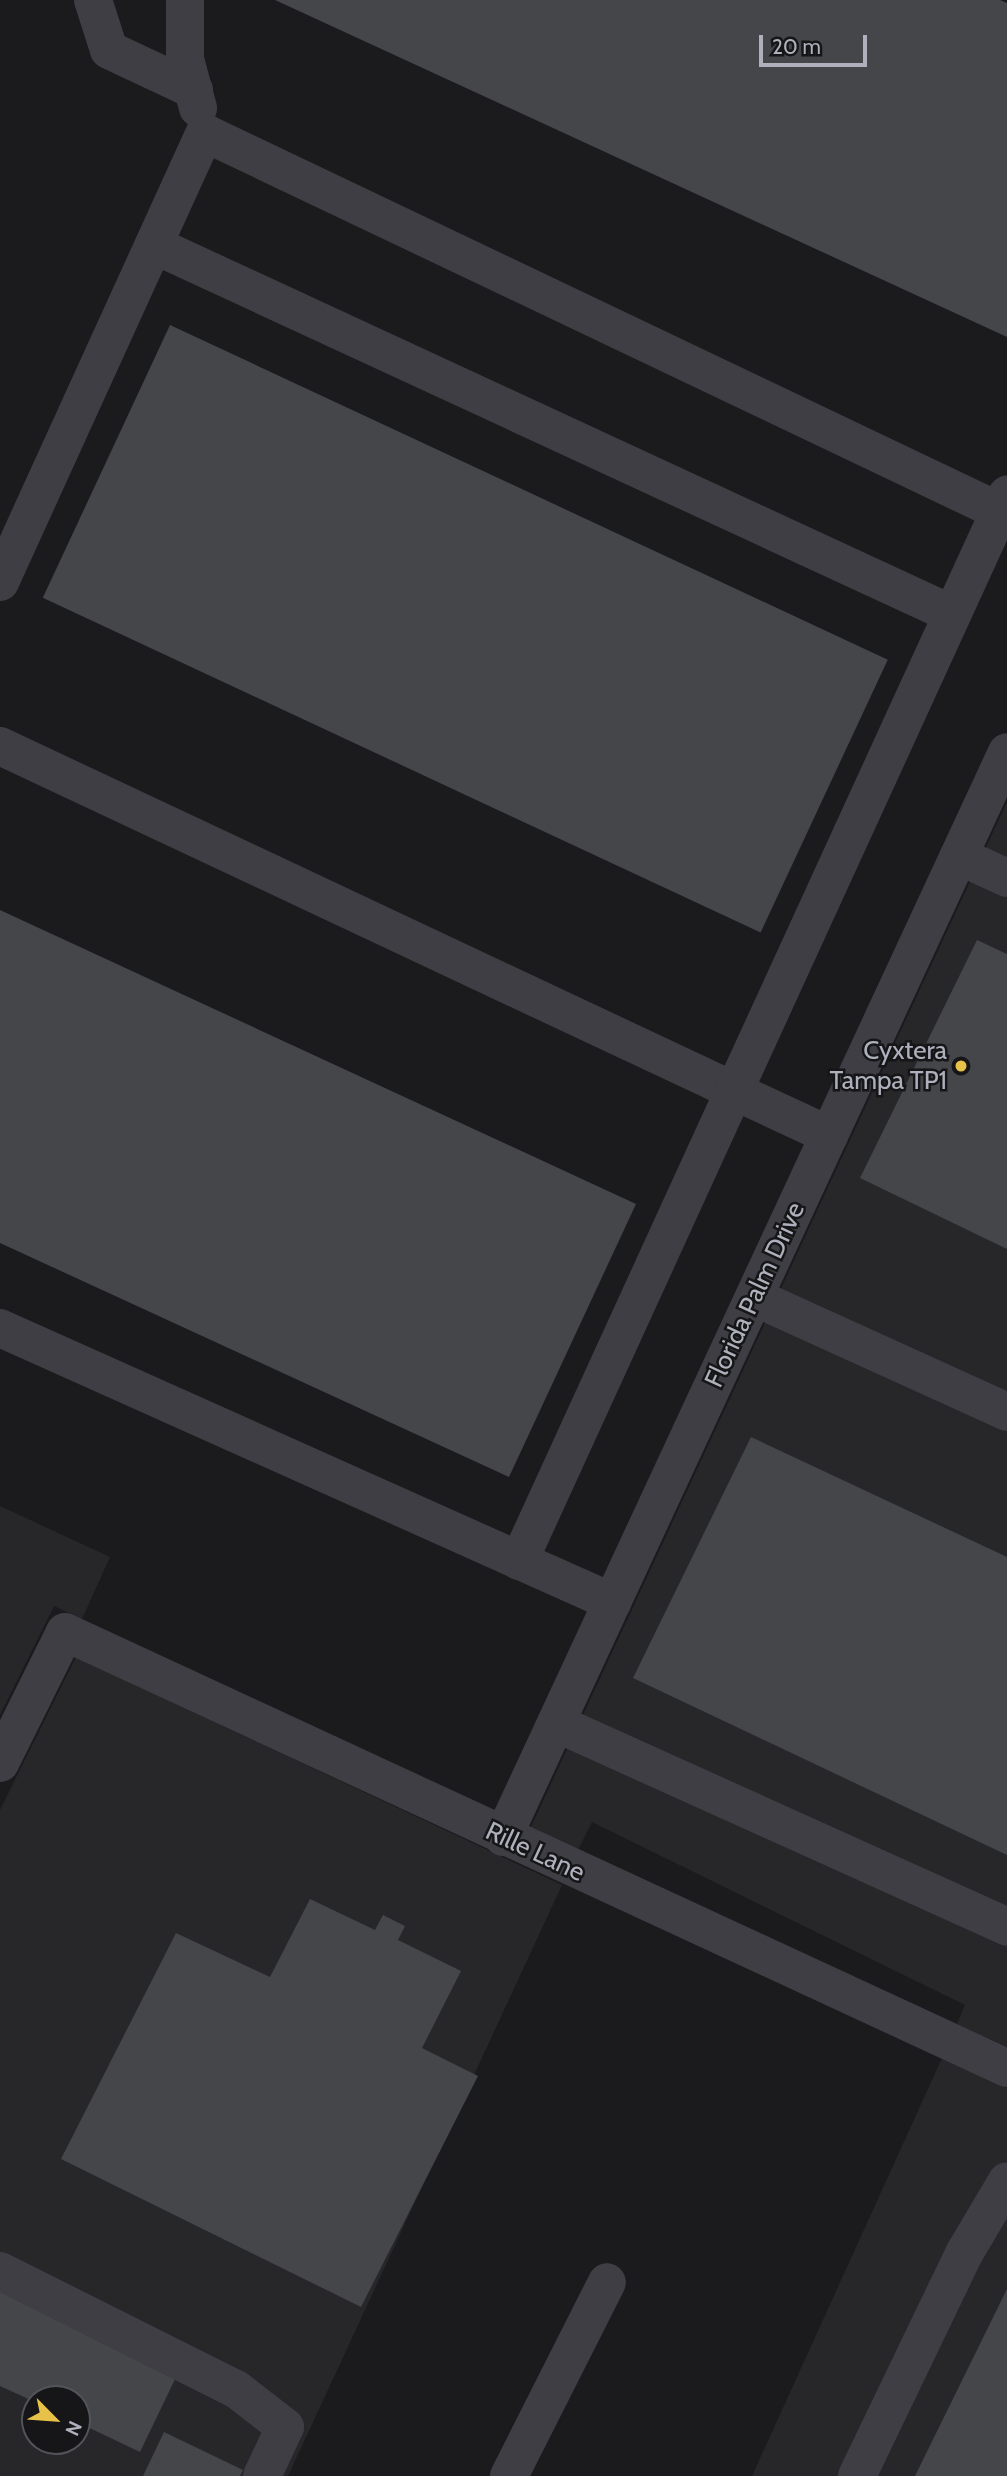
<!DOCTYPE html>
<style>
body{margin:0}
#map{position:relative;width:1007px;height:2476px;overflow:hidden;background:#1b1b1d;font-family:Cabin,sans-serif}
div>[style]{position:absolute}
.built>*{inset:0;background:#27272a}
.building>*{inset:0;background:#45464a;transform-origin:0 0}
.minor>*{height:38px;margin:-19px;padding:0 19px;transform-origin:19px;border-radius:19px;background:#3e3e44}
.dots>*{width:19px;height:19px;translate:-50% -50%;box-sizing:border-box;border:4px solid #161618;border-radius:50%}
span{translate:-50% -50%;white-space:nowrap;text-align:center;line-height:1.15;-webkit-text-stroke:5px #161618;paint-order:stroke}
.poi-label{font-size:26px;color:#aeb1bc}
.right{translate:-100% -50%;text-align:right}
.street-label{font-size:26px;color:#aeb1bc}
.north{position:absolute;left:21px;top:2385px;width:70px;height:70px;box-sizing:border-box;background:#161618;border:2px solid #53545a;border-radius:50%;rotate:115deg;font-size:19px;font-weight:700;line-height:28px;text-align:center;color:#aeb1bc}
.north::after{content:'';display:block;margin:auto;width:24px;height:32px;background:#e8c148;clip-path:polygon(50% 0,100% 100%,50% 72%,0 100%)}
.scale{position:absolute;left:759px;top:35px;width:108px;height:32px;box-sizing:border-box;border:4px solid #aeb1bc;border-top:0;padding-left:9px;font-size:21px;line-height:24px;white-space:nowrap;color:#aeb1bc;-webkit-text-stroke:5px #161618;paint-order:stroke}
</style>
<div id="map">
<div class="built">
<div style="clip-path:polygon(1007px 802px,1007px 2047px,957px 2024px,965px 2005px,592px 1822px,578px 1850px,530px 1829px)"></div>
<div style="clip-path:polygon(0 1506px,110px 1557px,82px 1619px,54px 1606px,0 1715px)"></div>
<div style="clip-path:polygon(evenodd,76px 1657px,562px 1885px,288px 2476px,0 2476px,0 1810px,76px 1657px,35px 2399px,77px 2399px,77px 2441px,35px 2441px,35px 2399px)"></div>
<div style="clip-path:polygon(942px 2058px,1007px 2088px,1007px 2476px,752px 2476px)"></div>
</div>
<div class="building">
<div style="clip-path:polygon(275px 0,1000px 0,1007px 3px,1007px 337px)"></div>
<div style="left:170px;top:325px;width:792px;height:301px;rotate:25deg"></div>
<div style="clip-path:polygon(0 910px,636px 1204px,509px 1477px,0 1243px)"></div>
<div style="clip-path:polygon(977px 940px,1007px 954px,1007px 1249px,860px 1178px)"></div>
<div style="clip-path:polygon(751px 1437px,1007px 1557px,1007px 1855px,633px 1678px)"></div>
<div style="clip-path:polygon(310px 1899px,375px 1930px,383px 1915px,405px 1926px,398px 1940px,461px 1971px,422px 2048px,478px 2076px,361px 2307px,61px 2159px,176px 1933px,270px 1977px)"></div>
<div style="clip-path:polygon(0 2288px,178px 2373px,140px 2452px,77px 2422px,77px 2399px,35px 2399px,35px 2402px,0 2386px)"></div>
<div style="clip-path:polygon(1007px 2289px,1007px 2476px,915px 2476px)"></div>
<div style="clip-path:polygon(164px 2432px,243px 2470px,240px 2476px,143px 2476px)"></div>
</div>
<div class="minor">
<div style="left:93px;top:0;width:52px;rotate:72.3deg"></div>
<div style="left:109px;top:50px;width:94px;rotate:25.2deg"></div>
<div style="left:185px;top:0;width:59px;rotate:90deg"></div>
<div style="left:185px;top:59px;width:51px;rotate:75.1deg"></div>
<div style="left:154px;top:245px;width:879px;rotate:24.82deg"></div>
<div style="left:0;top:582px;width:494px;rotate:-65.5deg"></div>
<div style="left:205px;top:133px;width:888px;rotate:25.47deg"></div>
<div style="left:0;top:746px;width:811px;rotate:25.17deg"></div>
<div style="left:734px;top:1091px;width:656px;rotate:-65.39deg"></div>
<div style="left:959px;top:856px;width:53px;rotate:24.6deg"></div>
<div style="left:754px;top:1297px;width:278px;rotate:24.4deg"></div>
<div style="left:0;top:1328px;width:671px;rotate:24.12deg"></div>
<div style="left:519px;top:1561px;width:517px;rotate:-65.42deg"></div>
<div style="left:734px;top:1091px;width:105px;rotate:24.9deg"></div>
<div style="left:556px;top:1723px;width:495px;rotate:24.3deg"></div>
<div style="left:0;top:1763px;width:146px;rotate:-63.6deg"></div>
<div style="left:65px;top:1632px;width:1038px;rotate:24.84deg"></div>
<div style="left:503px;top:1837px;width:1196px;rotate:-65.08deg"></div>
<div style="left:0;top:2271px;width:264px;rotate:26.6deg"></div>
<div style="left:236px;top:2389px;width:62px;rotate:37.8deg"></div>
<div style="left:285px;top:2427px;width:54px;rotate:115.1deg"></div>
<div style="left:509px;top:2476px;width:217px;rotate:-63.2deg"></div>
<div style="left:857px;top:2476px;width:249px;rotate:-64.3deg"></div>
<div style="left:965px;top:2252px;width:82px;rotate:-59.4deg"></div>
</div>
<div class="dots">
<div style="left:961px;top:1066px;background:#e8c148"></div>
</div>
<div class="poi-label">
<span class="right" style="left:947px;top:1066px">Cyxtera<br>Tampa TP1</span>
</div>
<div class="street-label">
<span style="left:755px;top:1295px;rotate:-65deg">Florida Palm Drive</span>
<span style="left:535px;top:1852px;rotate:25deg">Rille Lane</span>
</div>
<div class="north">N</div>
<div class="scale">20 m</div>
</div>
